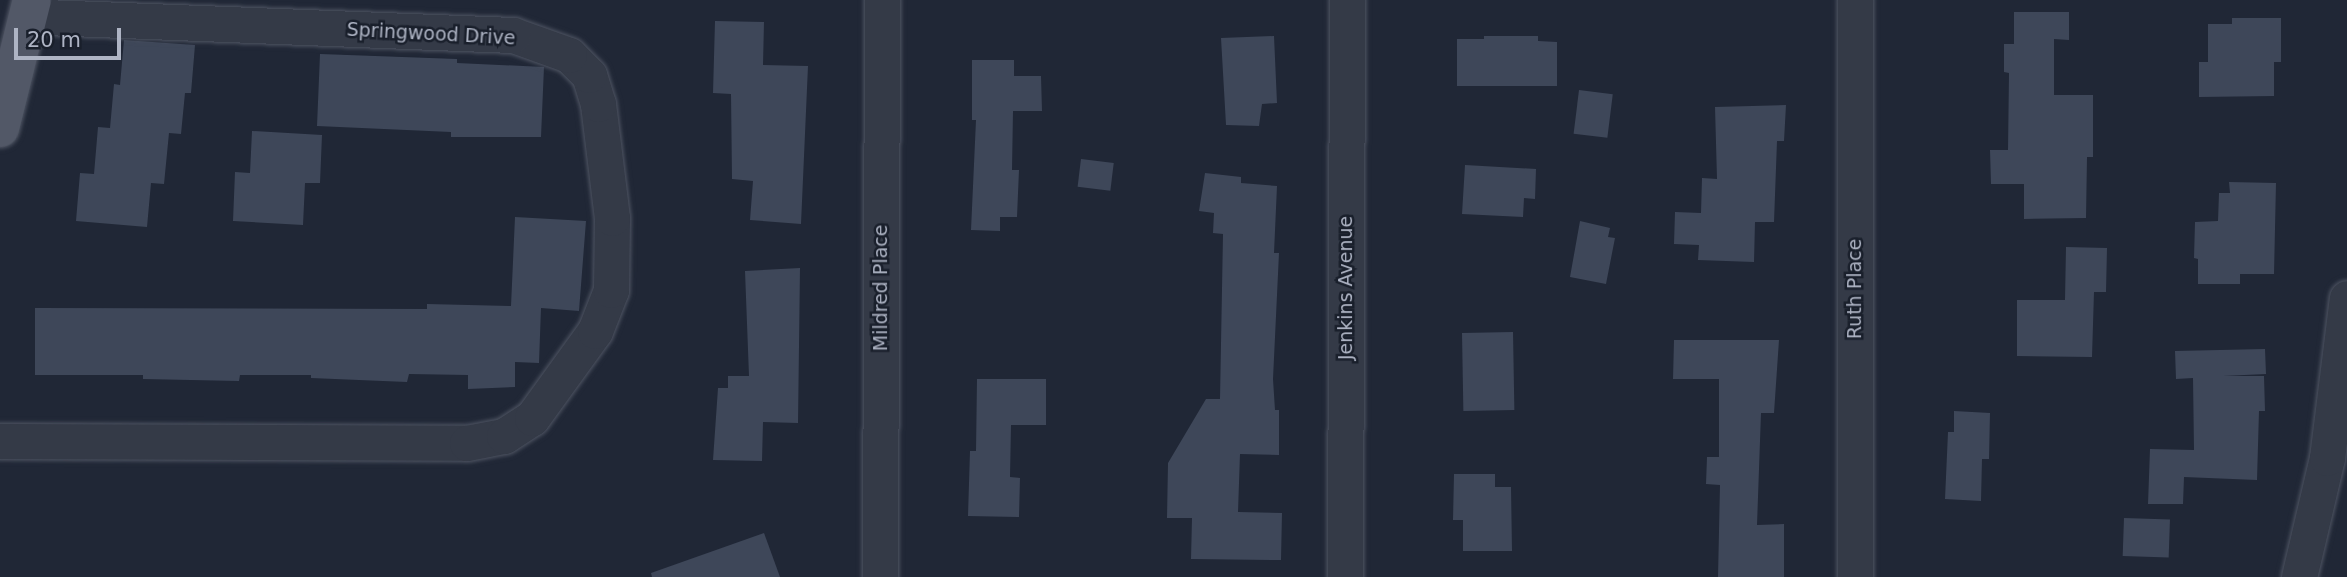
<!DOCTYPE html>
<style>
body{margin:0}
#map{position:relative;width:2347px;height:577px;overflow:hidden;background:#202736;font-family:"DejaVu Sans",sans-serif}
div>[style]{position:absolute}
.building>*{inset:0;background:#3e4759;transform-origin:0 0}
.roads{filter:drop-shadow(0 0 2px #4e5462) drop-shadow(0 0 2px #4e5462)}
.minor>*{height:35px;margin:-17.5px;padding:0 17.5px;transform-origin:17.5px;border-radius:17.5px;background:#343a47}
.major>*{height:38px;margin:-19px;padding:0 19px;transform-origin:19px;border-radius:19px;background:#525867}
span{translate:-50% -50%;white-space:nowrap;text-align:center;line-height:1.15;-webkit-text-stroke:5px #191f2b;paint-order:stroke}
.street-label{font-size:19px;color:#aeb4c4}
.scale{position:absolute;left:14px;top:28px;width:107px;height:32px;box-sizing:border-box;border:4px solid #aeb4c4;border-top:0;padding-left:9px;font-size:21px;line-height:24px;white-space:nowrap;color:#aeb4c4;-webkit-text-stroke:5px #191f2b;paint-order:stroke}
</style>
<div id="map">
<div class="building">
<div style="clip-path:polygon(2014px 12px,2069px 12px,2069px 40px,2054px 39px,2054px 95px,2093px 95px,2093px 157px,2087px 157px,2086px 218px,2024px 219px,2024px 184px,1991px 184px,1990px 150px,2008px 150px,2009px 73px,2004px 72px,2004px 44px,2014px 44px)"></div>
<div style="clip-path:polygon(2232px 18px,2281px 18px,2281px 62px,2274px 62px,2274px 96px,2199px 97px,2199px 62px,2208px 62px,2208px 24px,2232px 24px)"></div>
<div style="clip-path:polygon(715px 21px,764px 22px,763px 65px,808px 66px,801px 224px,750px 220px,753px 181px,732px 179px,731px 94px,713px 93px)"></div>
<div style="clip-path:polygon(1274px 36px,1277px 103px,1262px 104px,1259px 126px,1226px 125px,1221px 38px)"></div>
<div style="clip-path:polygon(1484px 36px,1538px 36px,1538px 41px,1557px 42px,1557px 86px,1457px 86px,1457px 39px,1484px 39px)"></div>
<div style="clip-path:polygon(124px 40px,195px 45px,191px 93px,185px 93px,181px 134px,169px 133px,164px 184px,151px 183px,147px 227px,76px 221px,80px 173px,94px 174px,98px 127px,110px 128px,114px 84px,120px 85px)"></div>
<div style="clip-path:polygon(320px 54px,457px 59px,457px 63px,544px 67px,541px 137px,451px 137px,451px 132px,317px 126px)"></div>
<div style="clip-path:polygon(972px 60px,1014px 60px,1014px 76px,1041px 76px,1042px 111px,1013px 111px,1012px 170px,1019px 170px,1017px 217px,1000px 217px,1000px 231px,971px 230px,976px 120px,972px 120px)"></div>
<div style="left:1579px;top:90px;width:34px;height:44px;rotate:7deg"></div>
<div style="clip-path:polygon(1786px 105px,1784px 141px,1777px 141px,1774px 222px,1755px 222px,1754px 262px,1698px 260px,1699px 245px,1674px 244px,1675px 212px,1701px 213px,1702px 178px,1717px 179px,1715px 107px)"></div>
<div style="clip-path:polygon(252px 131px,322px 135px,320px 183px,305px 183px,303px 225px,233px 221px,235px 172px,250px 173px)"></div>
<div style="left:1081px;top:159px;width:33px;height:28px;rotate:7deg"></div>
<div style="clip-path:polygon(1465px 165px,1536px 169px,1535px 199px,1524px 198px,1523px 217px,1462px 214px)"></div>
<div style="clip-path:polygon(1205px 173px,1241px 177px,1241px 183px,1277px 186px,1274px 253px,1279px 253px,1273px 379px,1275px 410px,1279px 410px,1279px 455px,1240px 454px,1238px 512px,1282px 513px,1281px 560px,1191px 559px,1192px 518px,1167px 518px,1168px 463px,1206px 399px,1220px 399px,1223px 234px,1213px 233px,1214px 213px,1199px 211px)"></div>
<div style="clip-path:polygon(2229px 182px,2276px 183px,2274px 274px,2240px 274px,2240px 284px,2198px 284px,2198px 259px,2194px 258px,2195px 222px,2218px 221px,2219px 193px,2230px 193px)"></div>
<div style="clip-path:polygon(515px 217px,586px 221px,579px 311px,541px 308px,539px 363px,515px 362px,515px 387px,468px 389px,468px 375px,409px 374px,407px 382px,311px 378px,311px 375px,240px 375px,239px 381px,143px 379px,143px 375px,35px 375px,35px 308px,427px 309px,427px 304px,511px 306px)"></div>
<div style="clip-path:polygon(1580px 221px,1610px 228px,1608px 237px,1615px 238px,1606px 284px,1570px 277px)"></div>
<div style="clip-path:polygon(2066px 247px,2107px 248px,2106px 292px,2094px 292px,2092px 357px,2017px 356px,2017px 300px,2065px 300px)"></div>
<div style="clip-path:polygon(800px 268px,798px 423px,763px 422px,762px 461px,713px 460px,718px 388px,728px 388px,728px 376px,749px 376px,745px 271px)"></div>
<div style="left:1513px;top:332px;width:78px;height:51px;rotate:89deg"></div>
<div style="clip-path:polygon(1674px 340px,1779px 340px,1774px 413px,1761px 413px,1757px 525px,1784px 524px,1784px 577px,1718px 577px,1720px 485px,1706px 484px,1707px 457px,1719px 457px,1719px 379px,1673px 379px)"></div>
<div style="clip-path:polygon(2265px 349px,2266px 374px,2223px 376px,2264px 376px,2265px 411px,2259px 411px,2257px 480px,2184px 477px,2183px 504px,2148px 504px,2150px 449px,2194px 450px,2193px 378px,2176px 379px,2175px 351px)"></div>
<div style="clip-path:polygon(977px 379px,1046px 379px,1046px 425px,1011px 425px,1010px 477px,1020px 478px,1019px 517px,968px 516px,970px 451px,976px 451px)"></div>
<div style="clip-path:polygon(1954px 411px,1990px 413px,1989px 459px,1982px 459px,1981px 501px,1945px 499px,1948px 432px,1954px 432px)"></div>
<div style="clip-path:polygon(1454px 474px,1495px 474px,1495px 487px,1511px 487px,1512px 551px,1463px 551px,1463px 520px,1453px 520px)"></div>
<div style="left:2124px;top:518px;width:46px;height:38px;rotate:2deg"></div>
<div style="clip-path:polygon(764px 533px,780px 577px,652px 577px,651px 573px)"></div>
</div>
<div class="roads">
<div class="minor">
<div style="left:1855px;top:0;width:577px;rotate:90deg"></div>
<div style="left:0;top:441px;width:467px;rotate:0.2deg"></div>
<div style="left:467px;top:443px;width:38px;rotate:-11deg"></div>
<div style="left:504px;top:436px;width:33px;rotate:-33deg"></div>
<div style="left:532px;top:418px;width:107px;rotate:-54.1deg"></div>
<div style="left:595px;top:331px;width:44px;rotate:-68.7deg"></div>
<div style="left:611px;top:290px;width:72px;rotate:-89.2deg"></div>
<div style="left:612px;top:218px;width:115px;rotate:-97deg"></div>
<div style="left:598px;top:104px;width:30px;rotate:-107deg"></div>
<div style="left:589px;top:75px;width:28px;rotate:-135deg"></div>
<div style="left:569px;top:55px;width:59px;rotate:-160.3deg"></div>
<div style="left:513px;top:35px;width:485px;rotate:-177.8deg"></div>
<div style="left:880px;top:577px;width:577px;rotate:-89.8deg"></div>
<div style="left:1345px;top:577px;width:577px;rotate:-89.8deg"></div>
<div style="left:2299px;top:577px;width:122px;rotate:-76.8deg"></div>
<div style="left:2327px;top:458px;width:161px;rotate:-82.9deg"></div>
</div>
<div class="major">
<div style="left:0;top:128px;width:132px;rotate:-76deg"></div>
</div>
</div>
<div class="street-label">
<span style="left:431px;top:34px;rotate:3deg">Springwood Drive</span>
<span style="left:881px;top:288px;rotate:-90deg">Mildred Place</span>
<span style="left:1346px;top:288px;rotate:-90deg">Jenkins Avenue</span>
<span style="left:1855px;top:289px;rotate:-90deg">Ruth Place</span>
</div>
<div class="scale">20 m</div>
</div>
